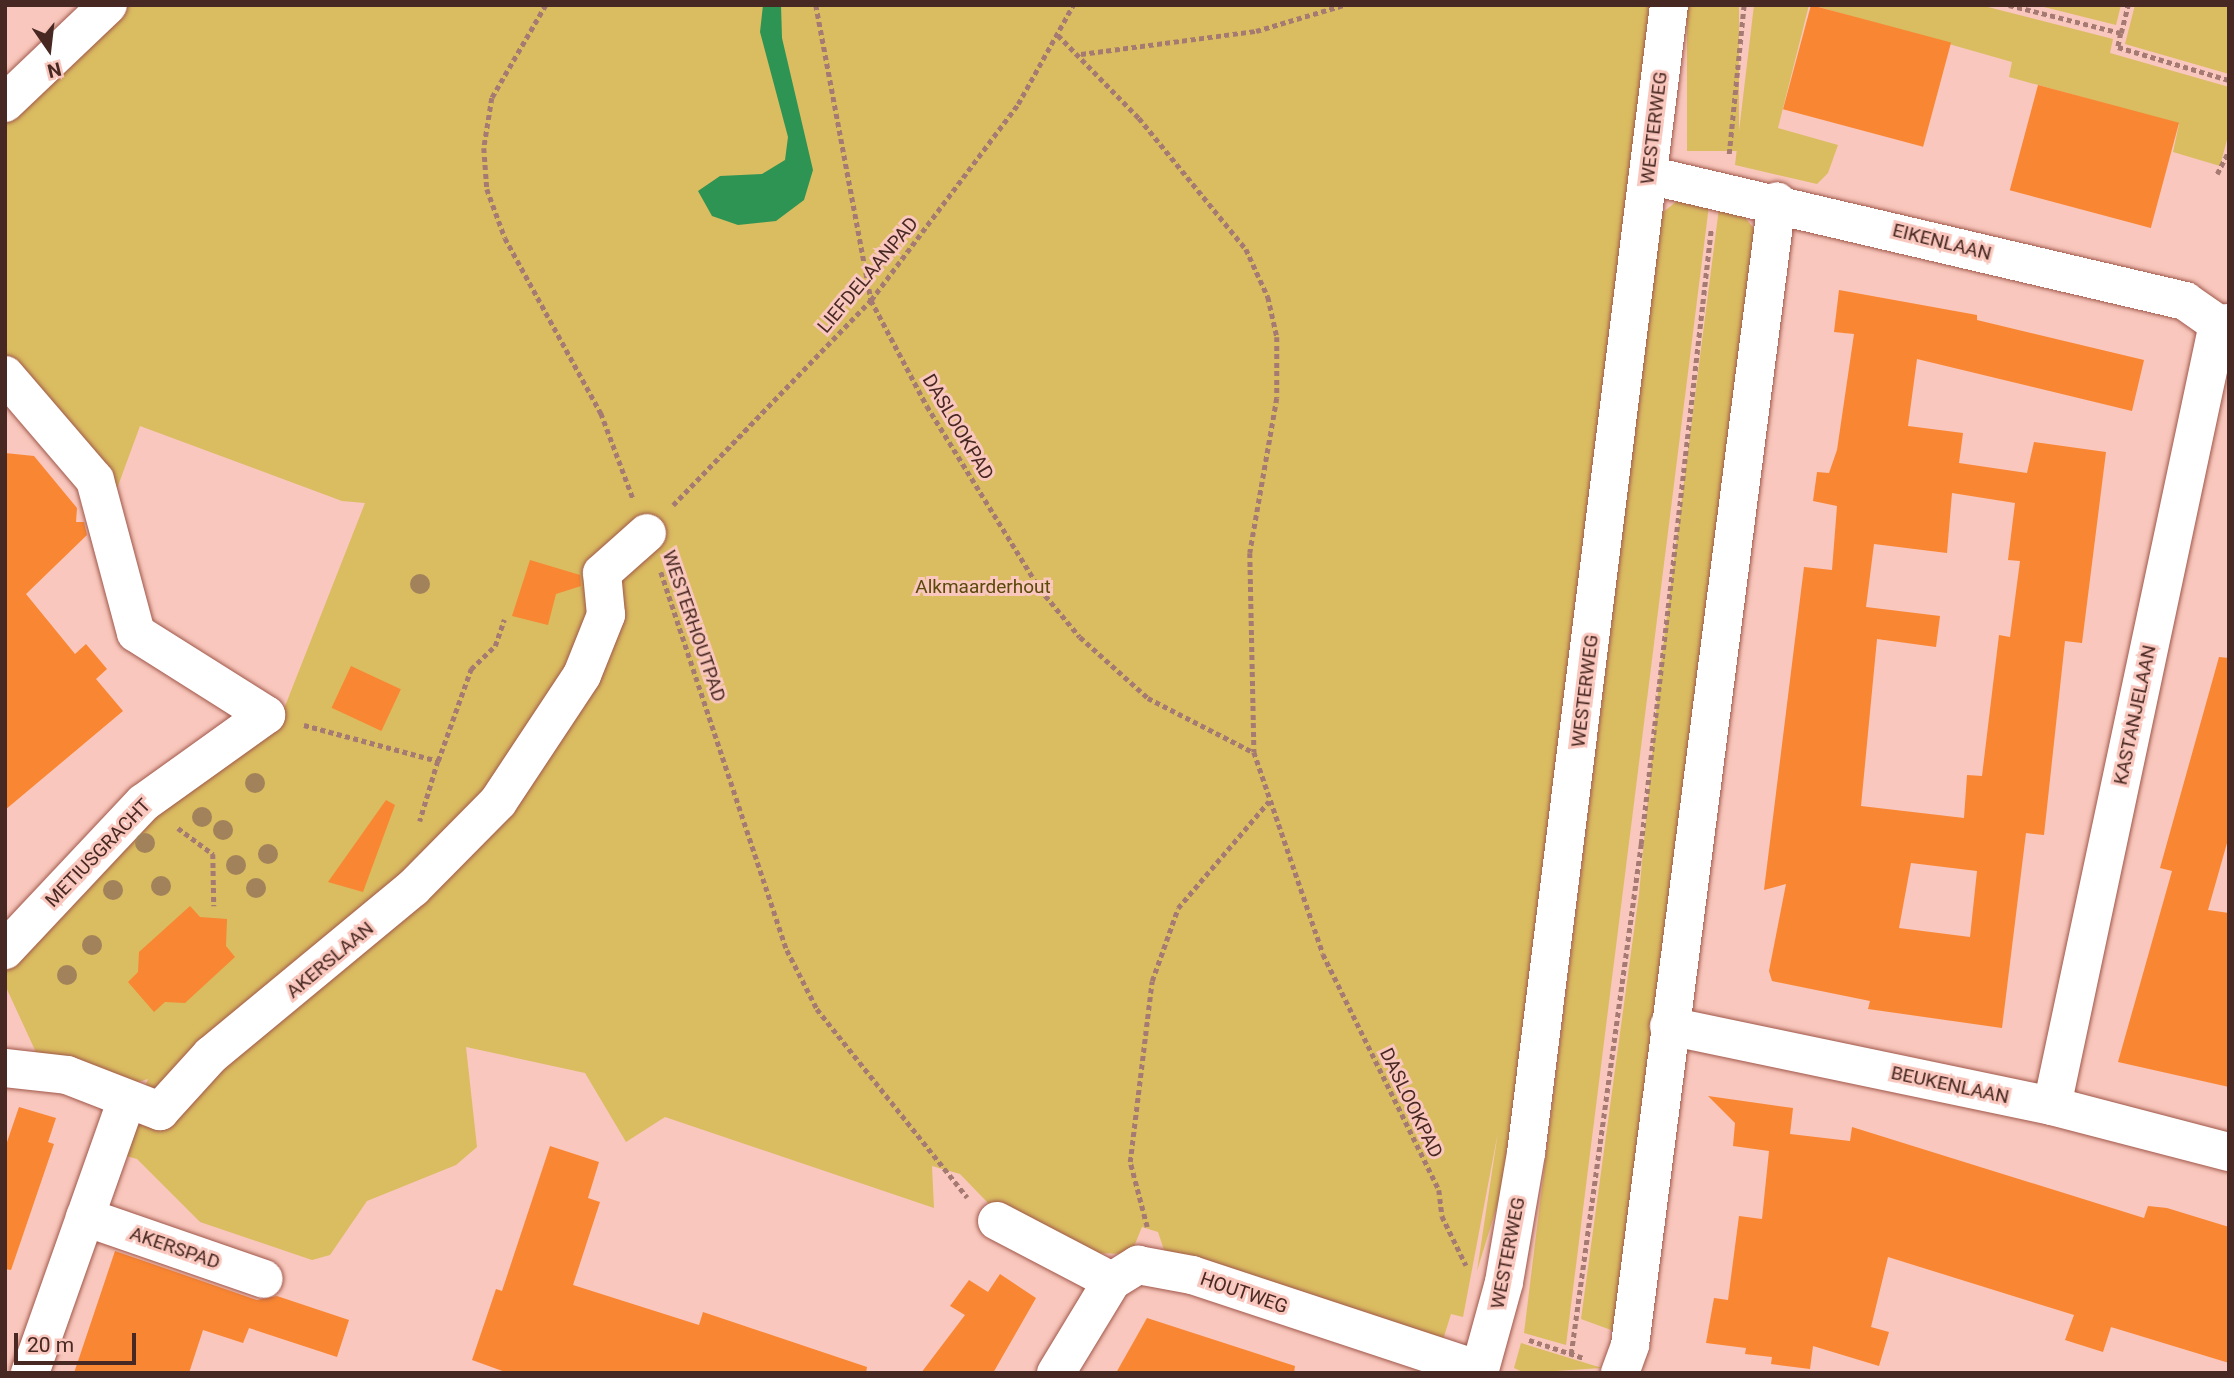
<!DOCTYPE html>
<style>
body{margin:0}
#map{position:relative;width:2234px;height:1378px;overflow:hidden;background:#f9c7bd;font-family:Roboto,sans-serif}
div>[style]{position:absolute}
.green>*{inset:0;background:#dabc61;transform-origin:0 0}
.water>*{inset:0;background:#2e9453}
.building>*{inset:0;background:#f98632;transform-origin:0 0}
.path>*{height:4.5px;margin-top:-2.25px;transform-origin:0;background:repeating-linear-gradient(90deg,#a47a72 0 5px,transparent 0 8.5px)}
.roads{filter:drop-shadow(0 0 2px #a05749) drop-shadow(0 0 2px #a05749)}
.minor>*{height:38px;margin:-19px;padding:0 19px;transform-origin:19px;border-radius:19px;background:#fff}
.trees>*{width:20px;height:20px;margin:-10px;border-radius:50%;background:#a2825b}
span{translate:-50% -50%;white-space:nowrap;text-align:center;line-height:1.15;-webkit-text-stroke:6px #f9c7bd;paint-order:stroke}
.street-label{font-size:19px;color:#482822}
.park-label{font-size:19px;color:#5a490a}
.frame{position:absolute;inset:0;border:7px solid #482822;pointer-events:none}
.north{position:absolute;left:14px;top:14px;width:70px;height:70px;-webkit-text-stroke:5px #f9c7bd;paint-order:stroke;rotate:166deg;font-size:19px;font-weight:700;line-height:28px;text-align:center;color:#482822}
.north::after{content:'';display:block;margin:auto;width:24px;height:32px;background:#482822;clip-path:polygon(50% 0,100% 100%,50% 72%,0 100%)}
.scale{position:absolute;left:14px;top:1333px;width:122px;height:32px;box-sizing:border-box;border:4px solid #482822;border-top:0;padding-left:9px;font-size:21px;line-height:24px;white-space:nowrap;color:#482822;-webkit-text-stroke:5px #f9c7bd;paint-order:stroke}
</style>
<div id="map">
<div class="green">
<div style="clip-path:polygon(127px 5px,1650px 5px,1503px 1186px,1477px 1271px,1498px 1132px,1463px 1317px,1451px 1314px,1442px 1343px,1166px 1256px,1158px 1232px,1142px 1227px,1131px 1254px,1089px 1253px,1047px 1240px,989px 1204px,960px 1174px,932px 1166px,934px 1208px,665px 1117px,626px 1142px,585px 1073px,466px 1047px,477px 1147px,456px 1165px,367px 1201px,330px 1255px,312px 1260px,200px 1222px,137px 1159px,119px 1154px,148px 1079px,122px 1087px,40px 1061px,5px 985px,5px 965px,156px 805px,278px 724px,365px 503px,342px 501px,140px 426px,104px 524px,5px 369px,5px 119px)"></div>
<div style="left:1687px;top:5px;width:52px;height:146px"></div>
<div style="clip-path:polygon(1754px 5px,1809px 5px,1778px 128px,1838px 145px,1828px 173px,1817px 184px,1735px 165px)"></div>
<div style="clip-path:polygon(1812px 5px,1980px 5px,2113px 39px,2110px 53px,2229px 87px,2229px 132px,2220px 166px,2173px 152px,2179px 124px,2009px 77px,2012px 62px)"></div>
<div style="clip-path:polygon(2036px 5px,2121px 5px,2116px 25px)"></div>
<div style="clip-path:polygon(2135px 5px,2229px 5px,2229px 74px,2125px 44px)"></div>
<div style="clip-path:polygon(1681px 198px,1709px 205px,1566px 1345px,1524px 1333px,1662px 213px)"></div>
<div style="clip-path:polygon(1719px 208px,1742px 214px,1757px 232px,1622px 1334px,1581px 1319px,1639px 894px,1660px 670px)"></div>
<div style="clip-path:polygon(1521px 1343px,1602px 1368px,1525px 1373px,1514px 1368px)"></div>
</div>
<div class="water">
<div style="clip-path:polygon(763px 5px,781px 5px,782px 38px,813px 170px,804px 200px,776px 221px,738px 225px,712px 216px,698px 191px,720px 176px,762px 174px,785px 160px,788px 137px,760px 32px)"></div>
</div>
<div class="building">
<div style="left:1811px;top:5px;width:145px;height:108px;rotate:15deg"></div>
<div style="left:2038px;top:85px;width:146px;height:109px;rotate:15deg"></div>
<div style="clip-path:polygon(evenodd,1839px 290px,1977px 315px,1977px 320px,2144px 360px,2132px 411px,1917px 359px,1908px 426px,1963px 433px,1959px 463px,2027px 473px,2034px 442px,2106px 452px,2082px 643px,2065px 641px,2044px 835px,2026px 833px,2002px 1028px,1868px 1009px,1870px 1001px,1772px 981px,1769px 971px,1786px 884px,1764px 890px,1804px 567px,1832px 570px,1837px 506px,1813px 501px,1817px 472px,1829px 473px,1837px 450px,1854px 334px,1834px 332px,1839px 290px,1952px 493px,2015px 503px,2008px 560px,2020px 561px,2010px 637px,1999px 635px,1982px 776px,1967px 775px,1964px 818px,1861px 806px,1877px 639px,1936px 647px,1940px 616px,1866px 607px,1874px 544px,1947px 553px,1952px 493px,1839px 290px,1911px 863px,1977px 871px,1970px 937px,1899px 928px,1911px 863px)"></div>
<div style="clip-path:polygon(5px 453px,34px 456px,77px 508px,76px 522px,84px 522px,87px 535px,26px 594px,75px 654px,86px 644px,107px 669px,96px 679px,123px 711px,5px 810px)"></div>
<div style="clip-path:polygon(530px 560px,580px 575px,581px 586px,556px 594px,548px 625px,512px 616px)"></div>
<div style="clip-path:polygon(2219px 657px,2229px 658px,2229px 836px,2208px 910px,2229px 913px,2229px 1087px,2118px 1062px,2172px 871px,2160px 868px)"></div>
<div style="left:351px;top:666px;width:55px;height:46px;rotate:25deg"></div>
<div style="clip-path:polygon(386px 800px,395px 805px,363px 892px,328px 882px)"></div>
<div style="clip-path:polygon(190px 906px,200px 917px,227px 919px,226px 946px,235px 957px,185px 1003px,165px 1002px,154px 1012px,128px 982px,138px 972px,139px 952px)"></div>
<div style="clip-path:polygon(1708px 1096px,1793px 1108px,1790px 1134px,1850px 1141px,1852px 1127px,2144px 1218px,2148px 1206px,2167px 1208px,2229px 1227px,2229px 1363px,2111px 1327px,2103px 1352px,2065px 1340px,2074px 1315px,1888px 1257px,1871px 1327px,1889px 1332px,1879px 1366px,1813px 1346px,1810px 1369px,1771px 1364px,1772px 1357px,1745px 1354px,1746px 1348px,1706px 1343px,1714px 1298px,1728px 1300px,1739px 1216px,1762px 1219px,1769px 1151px,1733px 1146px,1735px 1123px)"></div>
<div style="clip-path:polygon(19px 1107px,56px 1118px,48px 1142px,54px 1144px,11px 1270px,5px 1269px,5px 1148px)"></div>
<div style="clip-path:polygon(550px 1146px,599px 1162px,588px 1198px,600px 1202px,573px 1285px,699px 1325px,703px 1312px,867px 1367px,866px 1373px,508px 1373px,472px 1360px,496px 1289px,502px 1291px)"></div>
<div style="clip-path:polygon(115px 1251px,257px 1300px,277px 1296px,349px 1320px,337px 1357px,249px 1328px,243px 1343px,203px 1330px,189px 1373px,74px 1373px)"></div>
<div style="clip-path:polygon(1000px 1274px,1036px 1298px,993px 1373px,921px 1373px,965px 1315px,950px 1306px,969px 1280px,988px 1292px)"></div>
<div style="clip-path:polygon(1147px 1318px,1295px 1366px,1294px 1373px,1116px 1373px)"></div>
</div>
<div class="path">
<div style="left:546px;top:5px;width:108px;rotate:120.1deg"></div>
<div style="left:492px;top:98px;width:51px;rotate:99.1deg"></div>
<div style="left:484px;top:148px;width:41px;rotate:85.8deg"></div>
<div style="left:487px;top:189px;width:52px;rotate:69.8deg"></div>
<div style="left:505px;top:238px;width:200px;rotate:61.3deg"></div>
<div style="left:601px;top:413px;width:91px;rotate:69.4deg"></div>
<div style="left:816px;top:5px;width:300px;rotate:79.4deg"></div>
<div style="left:871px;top:300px;width:120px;rotate:62.2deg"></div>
<div style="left:927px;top:406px;width:215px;rotate:58.3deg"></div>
<div style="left:1040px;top:589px;width:62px;rotate:50.2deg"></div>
<div style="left:1080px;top:637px;width:91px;rotate:41.9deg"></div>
<div style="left:1148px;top:698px;width:118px;rotate:27.2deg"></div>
<div style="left:2009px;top:5px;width:115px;rotate:14deg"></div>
<div style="left:2121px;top:33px;width:14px;rotate:102deg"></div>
<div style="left:2118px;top:47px;width:116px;rotate:16.6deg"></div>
<div style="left:2121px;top:33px;width:29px;rotate:-76deg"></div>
<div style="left:1058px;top:35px;width:116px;rotate:45.7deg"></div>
<div style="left:1139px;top:118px;width:169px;rotate:50.8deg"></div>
<div style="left:1246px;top:249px;width:53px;rotate:65.4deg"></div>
<div style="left:1268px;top:297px;width:41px;rotate:77.3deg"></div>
<div style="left:1277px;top:337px;width:61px;rotate:90deg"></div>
<div style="left:1277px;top:398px;width:157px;rotate:99.9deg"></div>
<div style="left:1250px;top:553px;width:199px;rotate:88.8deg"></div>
<div style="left:1254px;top:752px;width:213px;rotate:71.1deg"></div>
<div style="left:1323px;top:954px;width:263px;rotate:63.8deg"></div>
<div style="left:1439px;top:1190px;width:26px;rotate:83deg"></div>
<div style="left:1442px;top:1216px;width:55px;rotate:63.9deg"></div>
<div style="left:1081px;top:54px;width:177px;rotate:-7.5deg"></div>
<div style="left:1256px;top:31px;width:92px;rotate:-16.5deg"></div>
<div style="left:1729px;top:154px;width:150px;rotate:-84.3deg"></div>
<div style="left:2217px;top:174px;width:27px;rotate:-63deg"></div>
<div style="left:673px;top:505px;width:285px;rotate:-46deg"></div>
<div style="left:871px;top:300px;width:245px;rotate:-53.1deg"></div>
<div style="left:1018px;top:104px;width:113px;rotate:-60.9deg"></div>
<div style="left:661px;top:572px;width:398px;rotate:71.6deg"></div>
<div style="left:787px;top:950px;width:66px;rotate:63deg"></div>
<div style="left:817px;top:1009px;width:241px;rotate:51.4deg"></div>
<div style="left:304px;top:725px;width:139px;rotate:15deg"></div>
<div style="left:438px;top:761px;width:63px;rotate:106.7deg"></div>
<div style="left:438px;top:761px;width:98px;rotate:-70.3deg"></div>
<div style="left:471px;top:669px;width:33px;rotate:-44deg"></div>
<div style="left:495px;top:646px;width:28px;rotate:-71deg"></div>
<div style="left:178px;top:828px;width:44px;rotate:36.6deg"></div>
<div style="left:213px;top:854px;width:52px;rotate:88.9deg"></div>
<div style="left:1147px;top:1227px;width:67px;rotate:-104.7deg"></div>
<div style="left:1130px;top:1162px;width:182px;rotate:-83.1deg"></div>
<div style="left:1152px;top:981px;width:77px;rotate:-70.4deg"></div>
<div style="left:1178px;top:908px;width:140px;rotate:-49.6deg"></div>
<div style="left:1529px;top:1340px;width:58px;rotate:18.1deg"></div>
<div style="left:1571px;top:1354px;width:515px;rotate:-82.18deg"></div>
<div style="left:1641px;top:844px;width:618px;rotate:-83.5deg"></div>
</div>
<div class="roads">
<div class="minor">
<div style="left:5px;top:103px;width:142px;rotate:-43.6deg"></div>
<div style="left:1648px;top:175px;width:552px;rotate:13.2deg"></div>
<div style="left:2185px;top:301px;width:40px;rotate:34.9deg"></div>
<div style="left:2218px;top:324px;width:11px;rotate:-5deg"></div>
<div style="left:5px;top:375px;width:138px;rotate:49.4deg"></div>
<div style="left:95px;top:480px;width:158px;rotate:75deg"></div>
<div style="left:136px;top:633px;width:154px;rotate:32.2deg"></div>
<div style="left:266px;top:715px;width:151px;rotate:144.4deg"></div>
<div style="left:143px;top:803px;width:202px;rotate:133.2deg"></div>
<div style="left:1669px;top:1026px;width:391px;rotate:11.8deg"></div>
<div style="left:2052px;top:1106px;width:183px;rotate:14.6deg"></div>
<div style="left:5px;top:1068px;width:62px;rotate:6.4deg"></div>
<div style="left:67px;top:1075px;width:100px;rotate:21.2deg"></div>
<div style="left:160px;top:1111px;width:76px;rotate:-47.7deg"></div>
<div style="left:211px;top:1055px;width:262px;rotate:-39.6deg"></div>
<div style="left:413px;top:888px;width:121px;rotate:-45.3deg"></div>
<div style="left:498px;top:802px;width:152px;rotate:-56.5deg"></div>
<div style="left:582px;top:675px;width:65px;rotate:-68.2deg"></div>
<div style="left:606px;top:615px;width:42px;rotate:-95.4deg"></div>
<div style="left:602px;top:573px;width:60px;rotate:-41.6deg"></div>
<div style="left:2052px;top:1106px;width:799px;rotate:-78.02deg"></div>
<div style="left:85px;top:1217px;width:189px;rotate:19.1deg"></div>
<div style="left:997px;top:1221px;width:130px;rotate:27.6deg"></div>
<div style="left:30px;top:1373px;width:288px;rotate:-70.5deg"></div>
<div style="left:1056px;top:1373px;width:108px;rotate:-58.7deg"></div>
<div style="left:1112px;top:1281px;width:31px;rotate:-32deg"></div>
<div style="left:1138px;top:1265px;width:55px;rotate:10.5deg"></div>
<div style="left:1192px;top:1275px;width:303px;rotate:18.3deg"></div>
<div style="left:1479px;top:1373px;width:94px;rotate:-74.6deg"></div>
<div style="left:1504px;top:1282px;width:131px;rotate:-80.3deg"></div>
<div style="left:1526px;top:1153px;width:1157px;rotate:-82.9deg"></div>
<div style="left:1620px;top:1373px;width:30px;rotate:-70deg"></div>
<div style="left:1630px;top:1345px;width:1153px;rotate:-82.68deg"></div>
</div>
</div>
<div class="trees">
<div style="left:420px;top:584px"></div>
<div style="left:255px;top:783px"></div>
<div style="left:202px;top:817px"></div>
<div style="left:223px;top:830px"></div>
<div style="left:145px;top:843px"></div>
<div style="left:268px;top:854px"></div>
<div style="left:236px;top:865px"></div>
<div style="left:161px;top:886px"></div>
<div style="left:256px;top:888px"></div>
<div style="left:113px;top:890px"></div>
<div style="left:92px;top:945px"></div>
<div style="left:67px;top:975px"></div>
</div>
<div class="street-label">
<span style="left:1654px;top:128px;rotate:-83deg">WESTERWEG</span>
<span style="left:1942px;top:242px;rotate:14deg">EIKENLAAN</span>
<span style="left:868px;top:275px;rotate:-50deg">LIEFDELAANPAD</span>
<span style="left:958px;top:427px;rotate:59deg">DASLOOKPAD</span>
<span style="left:694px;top:626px;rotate:71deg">WESTERHOUTPAD</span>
<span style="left:1585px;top:691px;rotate:-83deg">WESTERWEG</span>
<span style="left:2135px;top:715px;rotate:-78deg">KASTANJELAAN</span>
<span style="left:98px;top:853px;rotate:-46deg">METIUSGRACHT</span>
<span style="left:330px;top:960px;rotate:-40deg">AKERSLAAN</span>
<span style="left:1950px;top:1085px;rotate:12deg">BEUKENLAAN</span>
<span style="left:1411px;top:1103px;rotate:64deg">DASLOOKPAD</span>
<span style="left:175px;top:1248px;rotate:19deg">AKERSPAD</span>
<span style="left:1508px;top:1253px;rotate:-79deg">WESTERWEG</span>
<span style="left:1244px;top:1293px;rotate:19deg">HOUTWEG</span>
</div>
<div class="park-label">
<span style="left:983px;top:587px">Alkmaarderhout</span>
</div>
<div class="frame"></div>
<div class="north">N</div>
<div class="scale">20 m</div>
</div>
